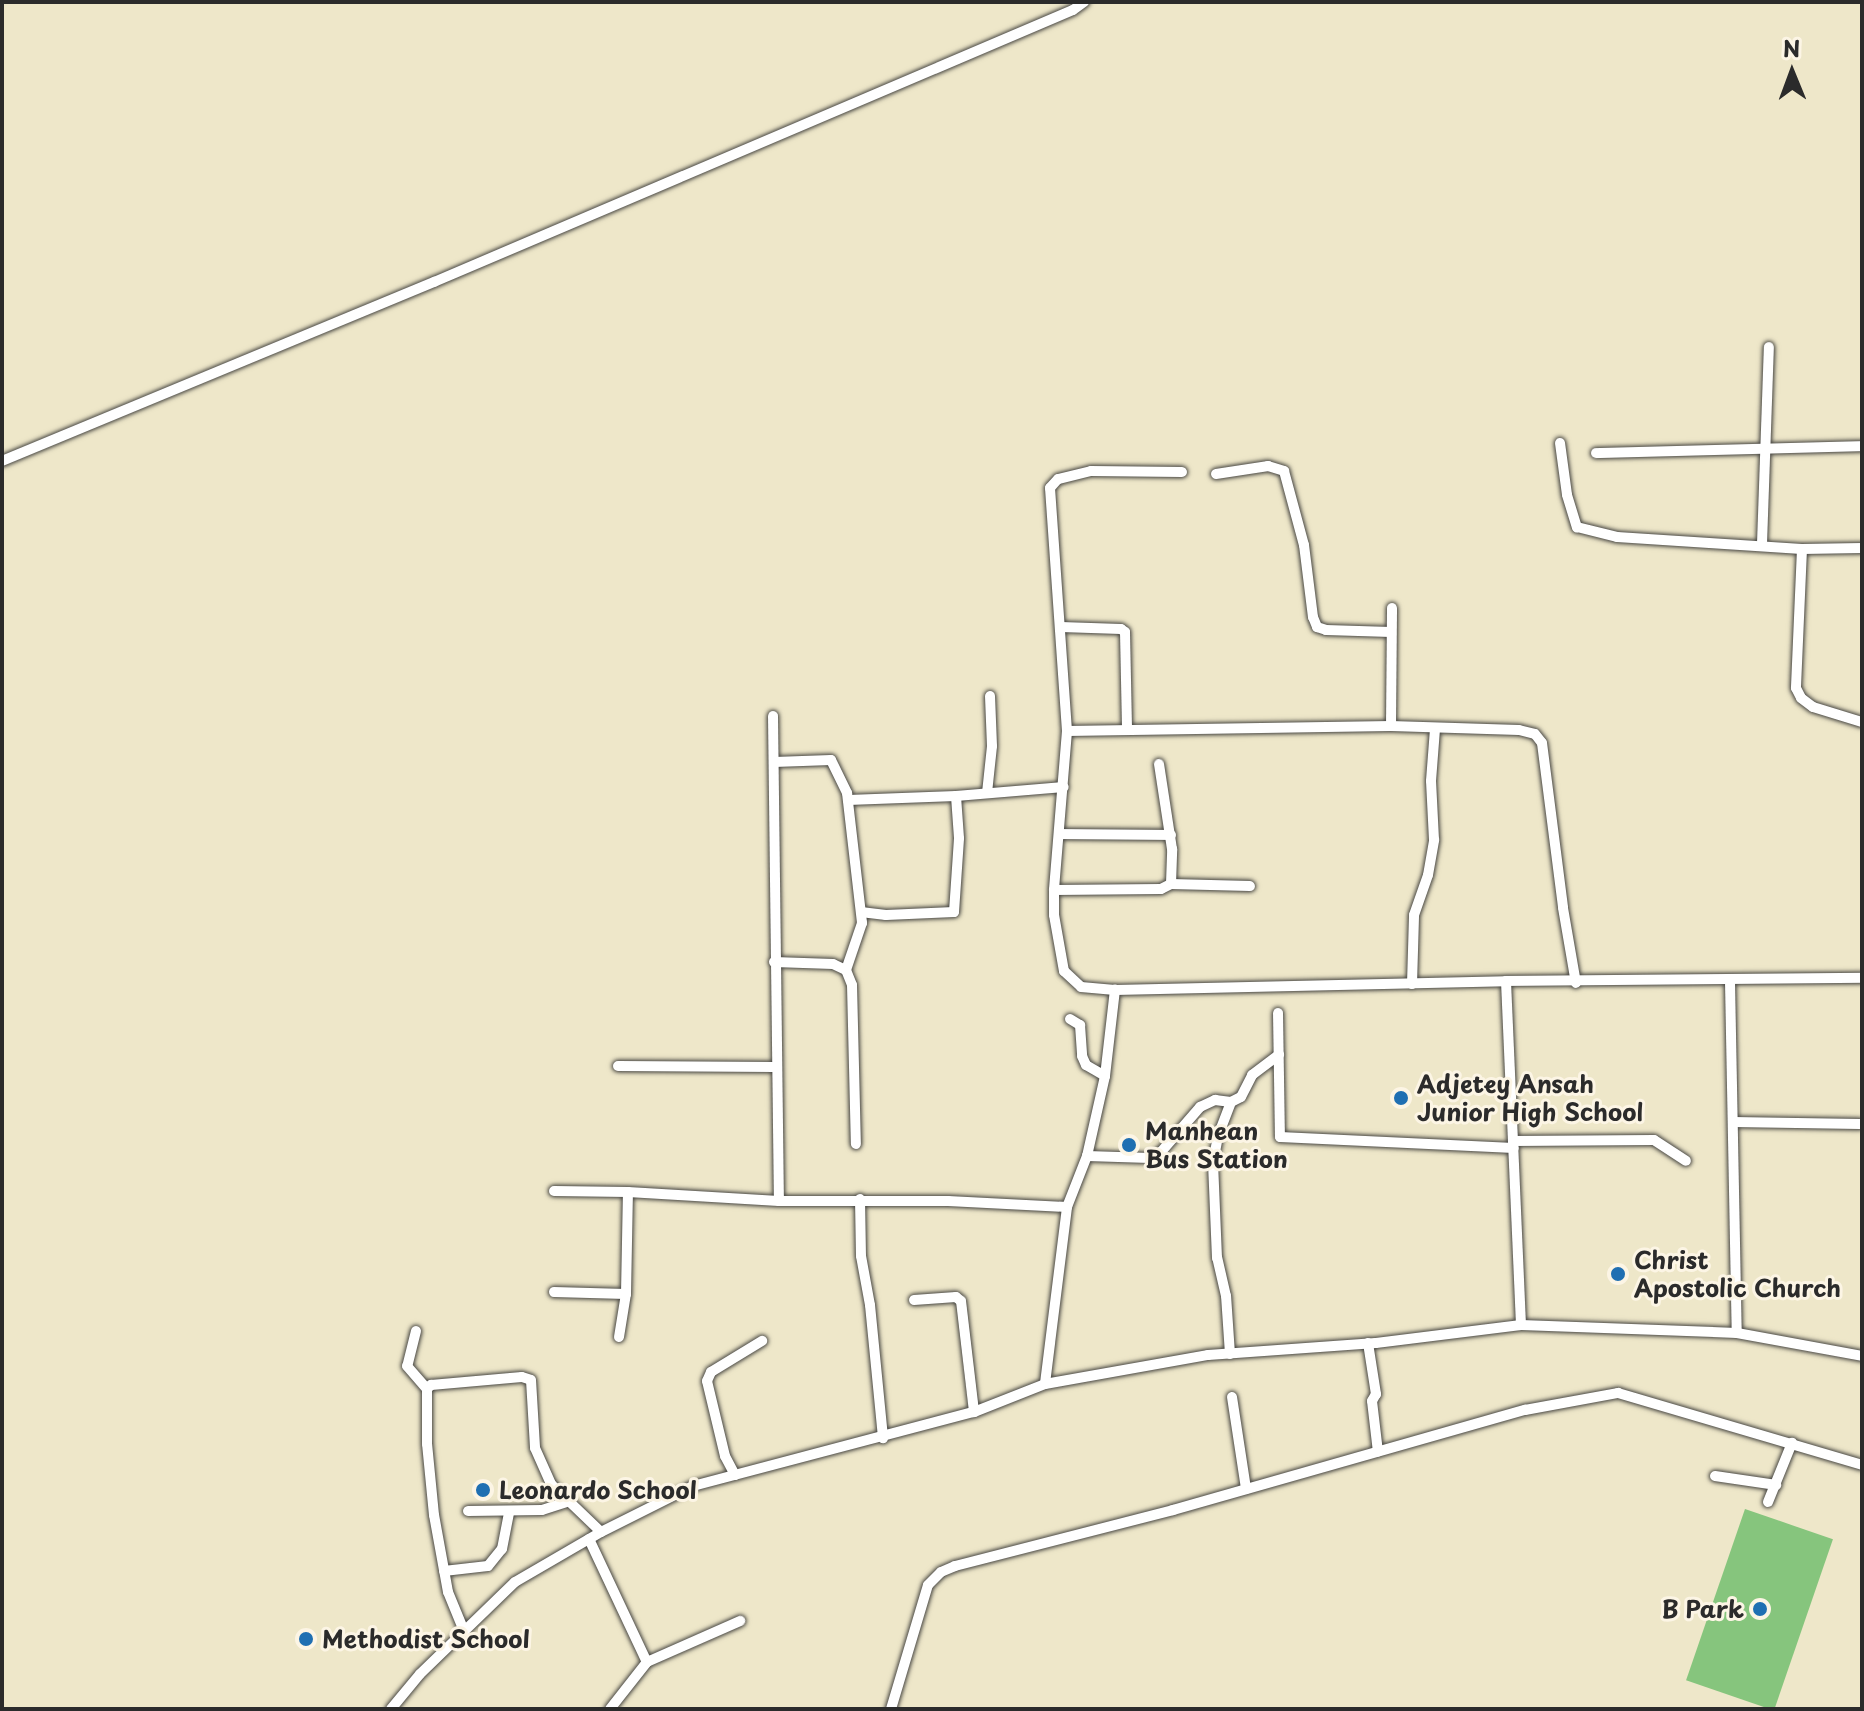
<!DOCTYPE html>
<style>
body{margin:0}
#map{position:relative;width:1864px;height:1711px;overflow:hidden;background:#eee7c9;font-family:"Playpen Sans",sans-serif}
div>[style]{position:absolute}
.green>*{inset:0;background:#86c57d;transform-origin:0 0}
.roads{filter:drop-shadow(0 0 2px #484743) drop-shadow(0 0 2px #484743)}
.minor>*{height:10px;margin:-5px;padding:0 5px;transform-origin:5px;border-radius:5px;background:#fff}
.dots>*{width:22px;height:22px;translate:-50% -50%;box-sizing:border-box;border:4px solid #fcf5e5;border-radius:50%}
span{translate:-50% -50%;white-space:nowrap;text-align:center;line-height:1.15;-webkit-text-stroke:6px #fcf5e5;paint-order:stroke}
.poi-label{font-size:24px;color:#2b2b2b;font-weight:700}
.left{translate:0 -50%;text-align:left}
.right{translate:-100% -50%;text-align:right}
.frame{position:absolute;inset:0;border:4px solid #2b2b2b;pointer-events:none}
.north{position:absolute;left:1752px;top:32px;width:80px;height:80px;-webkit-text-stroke:6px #fcf5e5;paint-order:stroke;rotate:359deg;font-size:22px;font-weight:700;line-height:32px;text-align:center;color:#2b2b2b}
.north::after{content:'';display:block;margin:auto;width:28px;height:36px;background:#2b2b2b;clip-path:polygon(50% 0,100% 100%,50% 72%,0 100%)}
</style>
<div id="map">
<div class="green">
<div style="left:1745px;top:1509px;width:93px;height:181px;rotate:19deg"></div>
</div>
<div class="roads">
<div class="minor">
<div style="left:1560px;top:443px;width:52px;rotate:82.3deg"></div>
<div style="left:1567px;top:495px;width:34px;rotate:73deg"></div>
<div style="left:1577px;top:527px;width:41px;rotate:14deg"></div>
<div style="left:1617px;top:537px;width:185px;rotate:3.7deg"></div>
<div style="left:1802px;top:549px;width:60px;rotate:-1deg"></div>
<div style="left:1596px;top:453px;width:266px;rotate:-1.5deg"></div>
<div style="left:2px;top:461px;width:468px;rotate:-22.5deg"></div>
<div style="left:434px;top:282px;width:694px;rotate:-23.06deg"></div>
<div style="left:1073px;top:10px;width:14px;rotate:-36deg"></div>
<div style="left:1182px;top:472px;width:91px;rotate:-179.4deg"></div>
<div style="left:1091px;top:471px;width:34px;rotate:166deg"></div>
<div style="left:1058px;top:479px;width:12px;rotate:132deg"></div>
<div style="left:1050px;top:488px;width:244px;rotate:86deg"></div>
<div style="left:1067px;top:731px;width:160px;rotate:94.7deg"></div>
<div style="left:1054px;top:890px;width:25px;rotate:90deg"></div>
<div style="left:1054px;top:915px;width:57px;rotate:79.9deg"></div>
<div style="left:1064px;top:971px;width:23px;rotate:43deg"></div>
<div style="left:1081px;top:987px;width:34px;rotate:5deg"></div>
<div style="left:1115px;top:990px;width:391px;rotate:-1.3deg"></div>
<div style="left:1216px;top:474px;width:53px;rotate:-8.7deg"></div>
<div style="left:1268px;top:466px;width:17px;rotate:17deg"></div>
<div style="left:1284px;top:471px;width:77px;rotate:74.9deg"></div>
<div style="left:1304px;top:545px;width:73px;rotate:82.9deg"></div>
<div style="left:1313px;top:617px;width:11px;rotate:68deg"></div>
<div style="left:1317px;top:627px;width:9px;rotate:18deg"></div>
<div style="left:1326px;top:630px;width:65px;rotate:1.8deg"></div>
<div style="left:1762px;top:544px;width:197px;rotate:-88deg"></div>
<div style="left:1802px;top:549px;width:139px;rotate:92.5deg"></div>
<div style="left:1796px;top:688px;width:11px;rotate:63deg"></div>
<div style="left:1801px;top:698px;width:15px;rotate:37deg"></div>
<div style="left:1813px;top:707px;width:51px;rotate:17deg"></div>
<div style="left:1061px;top:627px;width:60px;rotate:1.9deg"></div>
<div style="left:1121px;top:629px;width:5px;rotate:37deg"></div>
<div style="left:1125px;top:632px;width:97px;rotate:88.8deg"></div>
<div style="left:773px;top:716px;width:485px;rotate:89.3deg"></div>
<div style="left:779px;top:1201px;width:169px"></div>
<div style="left:948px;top:1201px;width:119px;rotate:2.9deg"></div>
<div style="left:1067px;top:1207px;width:178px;rotate:97.1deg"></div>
<div style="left:1391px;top:726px;width:118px;rotate:-89.5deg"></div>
<div style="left:1067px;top:731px;width:324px;rotate:-0.9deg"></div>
<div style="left:1391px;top:726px;width:128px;rotate:1.8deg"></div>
<div style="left:1519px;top:730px;width:16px;rotate:14deg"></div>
<div style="left:1535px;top:734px;width:11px;rotate:52deg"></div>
<div style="left:1542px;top:743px;width:166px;rotate:82.7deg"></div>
<div style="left:1563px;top:908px;width:76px;rotate:80.2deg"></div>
<div style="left:774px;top:762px;width:57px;rotate:-2deg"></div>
<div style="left:831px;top:760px;width:37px;rotate:64deg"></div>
<div style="left:847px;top:793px;width:131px;rotate:83.4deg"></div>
<div style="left:862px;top:923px;width:50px;rotate:108.8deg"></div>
<div style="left:987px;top:793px;width:47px;rotate:-83.9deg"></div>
<div style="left:992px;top:746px;width:50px;rotate:-92.3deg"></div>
<div style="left:848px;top:800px;width:108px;rotate:-2.1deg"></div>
<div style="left:956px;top:796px;width:108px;rotate:-4.8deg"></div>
<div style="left:1060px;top:834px;width:111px;rotate:0.5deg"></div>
<div style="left:1171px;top:884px;width:79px;rotate:1.5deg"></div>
<div style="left:1054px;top:890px;width:107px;rotate:-0.5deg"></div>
<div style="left:1161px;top:889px;width:11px;rotate:-27deg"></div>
<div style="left:1171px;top:884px;width:35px;rotate:-88deg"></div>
<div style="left:1172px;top:849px;width:86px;rotate:-98.7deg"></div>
<div style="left:861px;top:912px;width:25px;rotate:7deg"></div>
<div style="left:886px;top:915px;width:68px;rotate:-2.5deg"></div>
<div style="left:954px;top:912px;width:74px;rotate:-86.1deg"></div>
<div style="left:959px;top:838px;width:42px;rotate:-94.1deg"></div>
<div style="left:774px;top:962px;width:59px;rotate:1.9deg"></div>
<div style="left:833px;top:964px;width:14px;rotate:25deg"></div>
<div style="left:846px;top:970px;width:16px;rotate:68deg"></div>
<div style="left:852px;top:985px;width:159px;rotate:88.6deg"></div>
<div style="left:1730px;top:982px;width:351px;rotate:88.9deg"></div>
<div style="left:1412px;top:984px;width:69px;rotate:-88.3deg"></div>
<div style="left:1414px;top:915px;width:42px;rotate:-70.7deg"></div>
<div style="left:1428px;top:875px;width:36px;rotate:-80deg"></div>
<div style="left:1434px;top:840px;width:59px;rotate:-92.9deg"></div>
<div style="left:1431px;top:781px;width:52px;rotate:-85.6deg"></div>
<div style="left:1278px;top:1013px;width:124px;rotate:89.1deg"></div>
<div style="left:1280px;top:1137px;width:234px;rotate:2.7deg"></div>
<div style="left:1070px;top:1019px;width:12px;rotate:31deg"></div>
<div style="left:1080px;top:1025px;width:31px;rotate:86deg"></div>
<div style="left:1082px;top:1056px;width:10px;rotate:66deg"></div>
<div style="left:1086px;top:1065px;width:22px;rotate:30deg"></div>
<div style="left:618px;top:1066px;width:157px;rotate:0.4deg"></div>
<div style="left:1733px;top:1122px;width:127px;rotate:0.9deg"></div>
<div style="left:1513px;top:1141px;width:141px;rotate:-0.4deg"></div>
<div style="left:1654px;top:1140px;width:38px;rotate:33deg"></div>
<div style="left:1087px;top:1156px;width:63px;rotate:1.8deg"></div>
<div style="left:1150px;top:1158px;width:13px;rotate:-29deg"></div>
<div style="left:1161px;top:1152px;width:60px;rotate:-49.1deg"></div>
<div style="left:1200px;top:1107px;width:17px;rotate:-25deg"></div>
<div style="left:1215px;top:1100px;width:16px;rotate:7deg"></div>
<div style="left:1231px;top:1102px;width:11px;rotate:-27deg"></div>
<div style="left:1241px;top:1097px;width:25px;rotate:-63deg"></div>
<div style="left:1252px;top:1075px;width:34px;rotate:-37deg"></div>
<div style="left:554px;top:1191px;width:74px;rotate:0.8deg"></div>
<div style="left:628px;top:1192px;width:151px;rotate:3.4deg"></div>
<div style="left:860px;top:1199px;width:57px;rotate:89deg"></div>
<div style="left:861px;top:1256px;width:50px;rotate:79.6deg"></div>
<div style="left:870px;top:1305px;width:134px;rotate:84.4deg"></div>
<div style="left:1067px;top:1207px;width:55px;rotate:-68.6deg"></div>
<div style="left:1087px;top:1156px;width:82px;rotate:-77.3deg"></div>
<div style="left:1105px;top:1076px;width:87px;rotate:-83.4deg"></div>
<div style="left:554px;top:1292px;width:72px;rotate:1.6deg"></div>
<div style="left:914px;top:1300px;width:42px;rotate:-4.1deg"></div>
<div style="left:956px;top:1297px;width:6px;rotate:39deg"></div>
<div style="left:961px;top:1301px;width:112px;rotate:83.3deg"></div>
<div style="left:1521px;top:1325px;width:344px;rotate:-92.5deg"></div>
<div style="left:1506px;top:981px;width:356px;rotate:-0.5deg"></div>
<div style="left:416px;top:1331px;width:36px;rotate:104deg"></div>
<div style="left:407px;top:1366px;width:30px;rotate:49deg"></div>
<div style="left:619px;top:1337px;width:44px;rotate:-80.8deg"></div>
<div style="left:626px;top:1294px;width:102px;rotate:-88.9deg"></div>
<div style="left:1368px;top:1343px;width:52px;rotate:81.1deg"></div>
<div style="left:1376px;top:1394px;width:8px;rotate:120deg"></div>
<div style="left:1372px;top:1401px;width:51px;rotate:83.3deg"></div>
<div style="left:1230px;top:1354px;width:58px;rotate:-93.9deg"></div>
<div style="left:1226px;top:1296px;width:39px;rotate:-103deg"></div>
<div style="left:1217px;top:1258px;width:96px;rotate:-92.4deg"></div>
<div style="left:1213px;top:1162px;width:26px;rotate:-79deg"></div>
<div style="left:1218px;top:1136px;width:36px;rotate:-69deg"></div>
<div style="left:1232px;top:1397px;width:93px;rotate:81.3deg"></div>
<div style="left:735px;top:1475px;width:21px;rotate:-118deg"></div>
<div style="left:725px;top:1456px;width:77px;rotate:-103.5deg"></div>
<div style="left:707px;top:1381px;width:10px;rotate:-66deg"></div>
<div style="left:711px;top:1372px;width:60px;rotate:-31.3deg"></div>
<div style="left:1715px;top:1476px;width:62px;rotate:8.4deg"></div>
<div style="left:1768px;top:1502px;width:64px;rotate:-67.9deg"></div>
<div style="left:468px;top:1511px;width:74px;rotate:-0.8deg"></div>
<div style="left:542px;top:1510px;width:26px;rotate:-18deg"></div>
<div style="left:589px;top:1539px;width:136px;rotate:64.8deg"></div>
<div style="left:444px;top:1571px;width:44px;rotate:-6.5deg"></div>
<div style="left:488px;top:1566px;width:22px;rotate:-51deg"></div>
<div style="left:502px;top:1549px;width:38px;rotate:-79deg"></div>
<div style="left:464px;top:1631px;width:42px;rotate:-112.3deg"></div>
<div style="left:448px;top:1592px;width:78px;rotate:-100.3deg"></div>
<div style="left:434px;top:1515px;width:71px;rotate:-95.6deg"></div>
<div style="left:427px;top:1444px;width:55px;rotate:-90deg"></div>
<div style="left:427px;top:1389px;width:6px;rotate:-45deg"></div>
<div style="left:431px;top:1385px;width:91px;rotate:-5deg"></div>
<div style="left:522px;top:1377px;width:9px;rotate:18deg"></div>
<div style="left:531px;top:1380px;width:68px;rotate:86.6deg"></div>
<div style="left:535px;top:1448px;width:39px;rotate:66deg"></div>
<div style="left:551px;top:1484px;width:69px;rotate:43.8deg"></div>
<div style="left:391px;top:1709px;width:45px;rotate:-50.4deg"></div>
<div style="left:420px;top:1674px;width:132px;rotate:-44.1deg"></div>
<div style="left:515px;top:1582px;width:99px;rotate:-30.2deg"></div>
<div style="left:601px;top:1532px;width:103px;rotate:-26.6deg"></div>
<div style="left:693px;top:1486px;width:291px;rotate:-14.8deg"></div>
<div style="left:974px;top:1412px;width:76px;rotate:-21.5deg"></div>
<div style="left:1045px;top:1384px;width:166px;rotate:-10.1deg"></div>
<div style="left:1208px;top:1355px;width:168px;rotate:-4.1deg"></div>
<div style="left:1376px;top:1343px;width:146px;rotate:-7.1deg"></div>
<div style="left:1521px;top:1325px;width:216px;rotate:2.1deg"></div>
<div style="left:1737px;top:1333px;width:127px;rotate:10.4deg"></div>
<div style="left:610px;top:1709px;width:60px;rotate:-51.8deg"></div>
<div style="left:647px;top:1662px;width:102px;rotate:-23.8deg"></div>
<div style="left:891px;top:1709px;width:129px;rotate:-73.4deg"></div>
<div style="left:928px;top:1585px;width:18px;rotate:-45deg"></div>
<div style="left:941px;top:1572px;width:15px;rotate:-23deg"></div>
<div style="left:955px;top:1566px;width:225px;rotate:-14.4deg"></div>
<div style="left:1173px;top:1510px;width:366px;rotate:-15.9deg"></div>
<div style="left:1525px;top:1410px;width:95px;rotate:-10.4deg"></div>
<div style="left:1618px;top:1393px;width:254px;rotate:16.4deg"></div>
</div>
</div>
<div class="dots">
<div style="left:1401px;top:1098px;background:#1f6fb2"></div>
<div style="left:1129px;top:1145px;background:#1f6fb2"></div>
<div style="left:1618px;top:1274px;background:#1f6fb2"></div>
<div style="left:483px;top:1490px;background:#1f6fb2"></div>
<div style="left:1760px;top:1609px;background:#1f6fb2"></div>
<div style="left:306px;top:1639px;background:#1f6fb2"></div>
</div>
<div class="poi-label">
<span class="left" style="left:1417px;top:1098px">Adjetey Ansah<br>Junior High School</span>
<span class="left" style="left:1145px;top:1145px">Manhean<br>Bus Station</span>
<span class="left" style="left:1634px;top:1274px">Christ<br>Apostolic Church</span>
<span class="left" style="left:499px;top:1490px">Leonardo School</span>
<span class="right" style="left:1744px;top:1609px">B Park</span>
<span class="left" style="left:322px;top:1639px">Methodist School</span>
</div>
<div class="frame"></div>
<div class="north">N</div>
</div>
